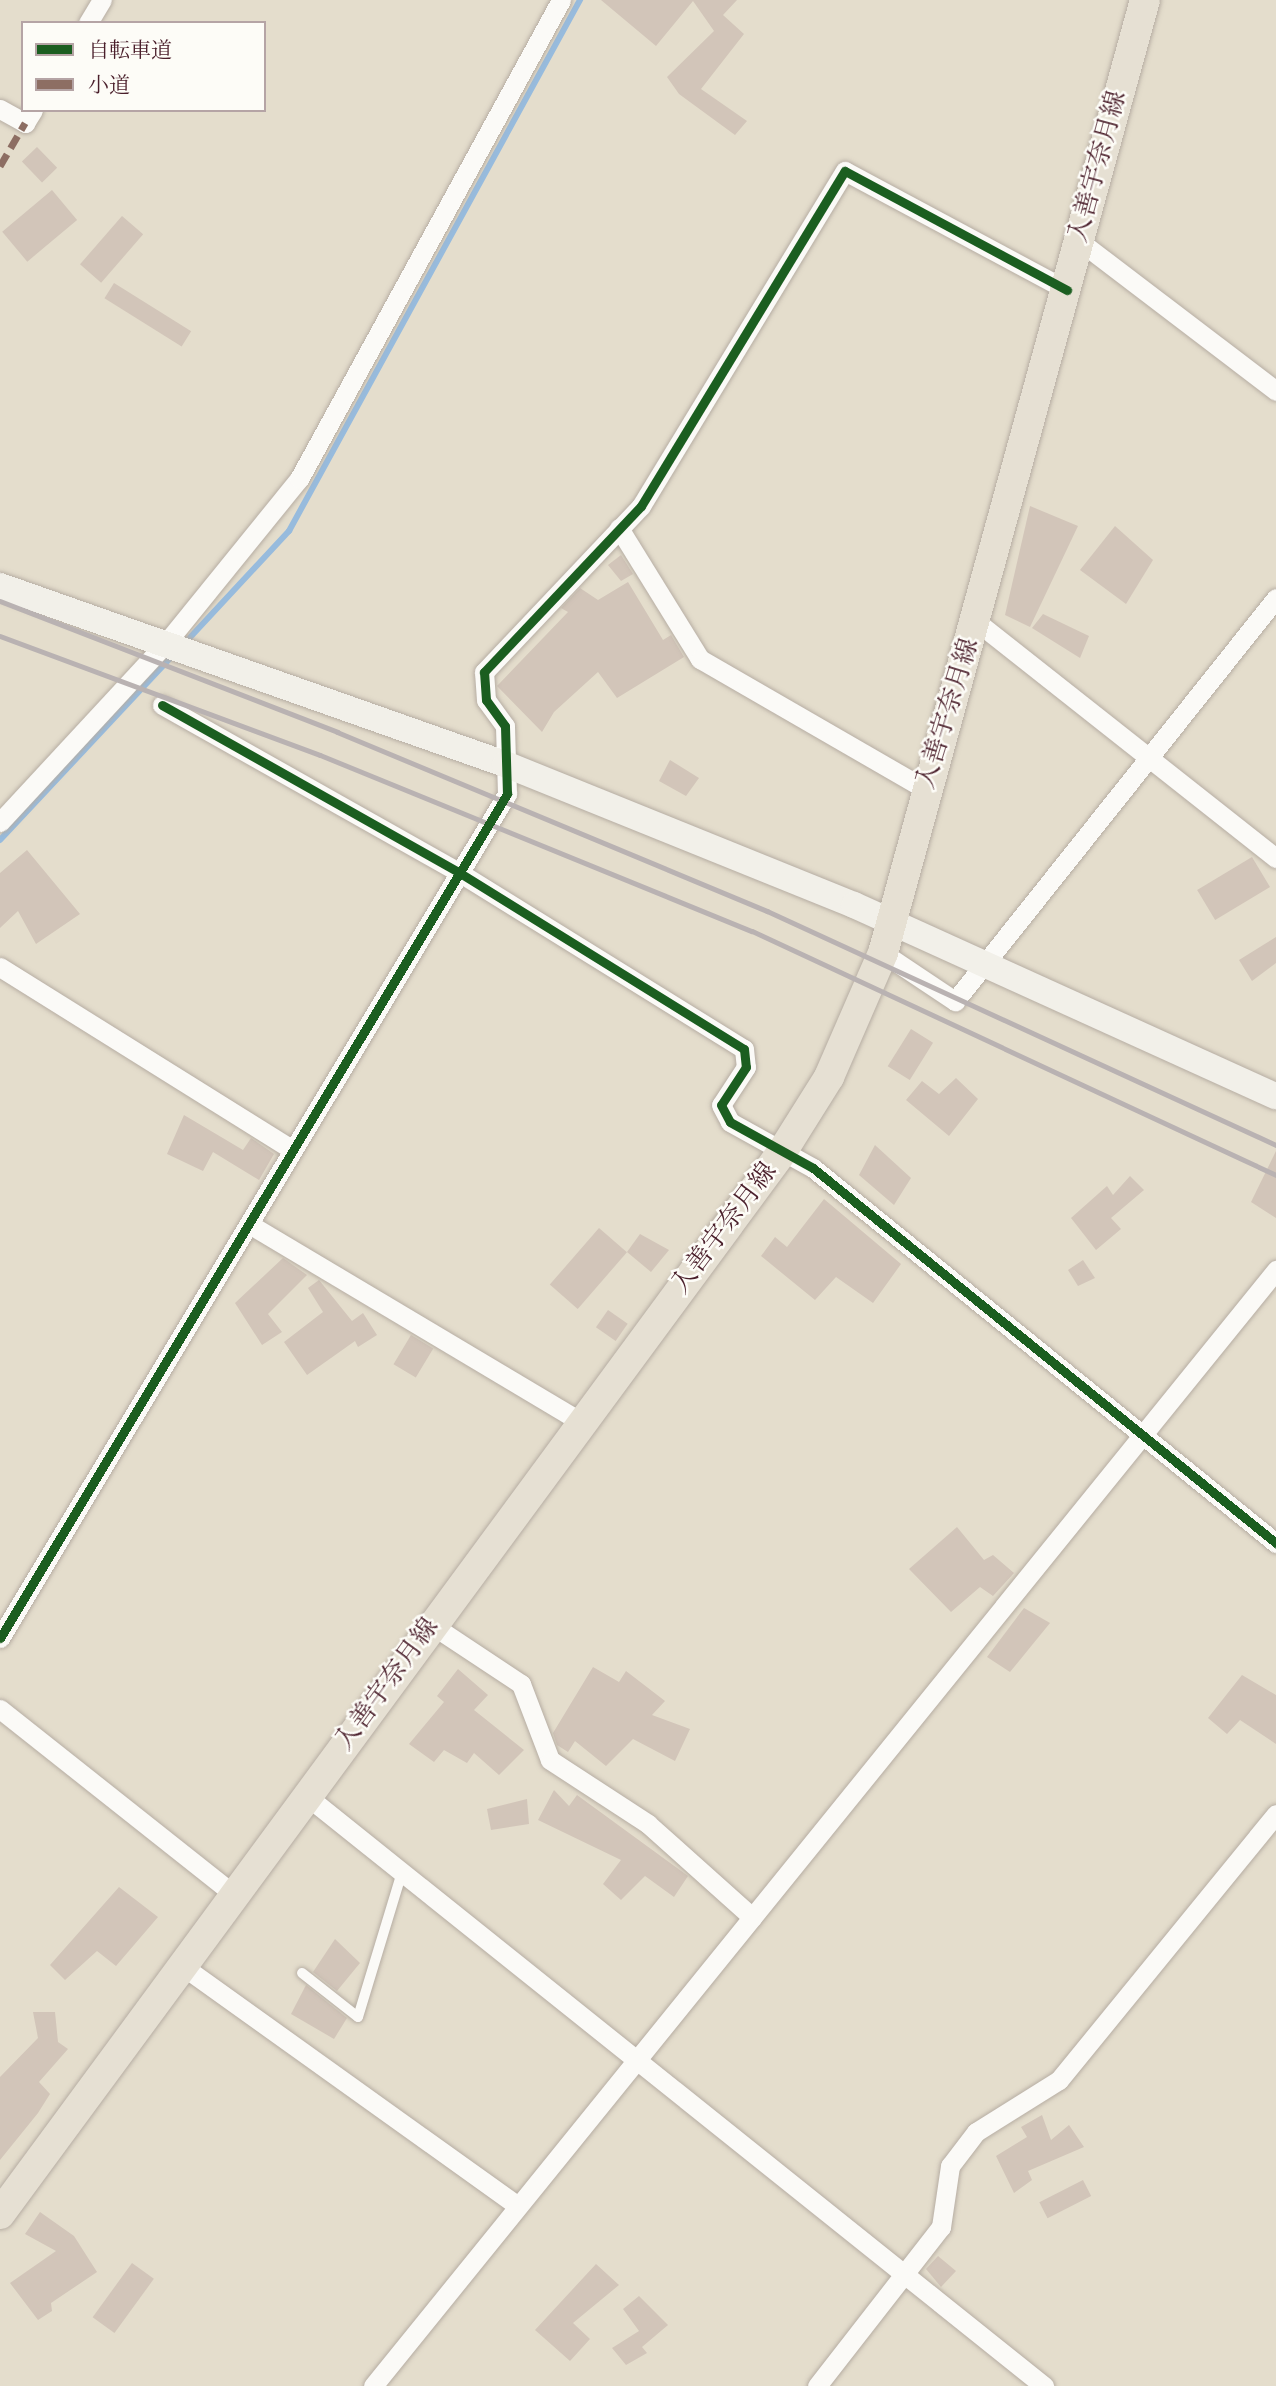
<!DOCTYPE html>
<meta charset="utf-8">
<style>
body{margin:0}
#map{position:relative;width:1276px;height:2386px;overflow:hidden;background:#e4ddcc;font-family:Vollkorn,"Noto Serif JP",serif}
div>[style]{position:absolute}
.stream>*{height:6px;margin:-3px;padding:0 3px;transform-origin:3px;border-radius:3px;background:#97bbdd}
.building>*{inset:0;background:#d2c5b9;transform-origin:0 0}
.roads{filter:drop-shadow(0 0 2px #b6ada3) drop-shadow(0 0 2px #b6ada3)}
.lane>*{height:10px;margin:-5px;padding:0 5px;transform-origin:5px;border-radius:5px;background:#fbfaf7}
.street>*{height:19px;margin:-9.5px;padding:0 9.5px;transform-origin:9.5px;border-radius:9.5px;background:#fbfaf7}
.secondary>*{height:26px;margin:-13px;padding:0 13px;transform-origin:13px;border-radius:13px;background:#f2f0e9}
.primary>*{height:30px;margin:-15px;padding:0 15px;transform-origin:15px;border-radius:15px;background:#e6e0d3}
.rail>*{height:5px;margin:-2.5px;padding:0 2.5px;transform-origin:2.5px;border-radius:2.5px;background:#b9b2b2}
.quiet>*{height:7px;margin-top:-3.5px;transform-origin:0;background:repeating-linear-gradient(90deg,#8d6e63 0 14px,transparent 0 21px)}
.cycleway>*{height:9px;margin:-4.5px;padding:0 4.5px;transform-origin:4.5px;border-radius:4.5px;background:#1b5e20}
span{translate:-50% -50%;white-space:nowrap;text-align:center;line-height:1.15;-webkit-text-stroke:5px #fdfcf7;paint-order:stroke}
.street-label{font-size:26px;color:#4a1f2b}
.legend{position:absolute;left:21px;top:21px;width:245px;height:91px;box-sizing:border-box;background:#fdfcf7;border:2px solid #b5a4a5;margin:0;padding:9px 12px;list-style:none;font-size:21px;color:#4a1f2b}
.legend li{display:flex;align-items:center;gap:14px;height:35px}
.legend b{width:35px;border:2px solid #b5a4a5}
</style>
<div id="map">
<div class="stream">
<div style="left:183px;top:645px;width:156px;rotate:-47.1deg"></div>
<div style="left:289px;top:531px;width:606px;rotate:-61.28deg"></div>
<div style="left:0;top:840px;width:253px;rotate:-46.9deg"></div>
</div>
<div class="building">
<div style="clip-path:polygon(601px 0,737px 0,723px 15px,744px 34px,701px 89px,747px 121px,735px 135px,679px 94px,667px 77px,714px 31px,693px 1px,656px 46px)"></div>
<div style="left:37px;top:147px;width:29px;height:21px;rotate:46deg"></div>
<div style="left:52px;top:190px;width:39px;height:65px;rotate:50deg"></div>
<div style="left:122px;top:216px;width:28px;height:64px;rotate:41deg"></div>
<div style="left:114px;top:283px;width:91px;height:18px;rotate:32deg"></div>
<div style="clip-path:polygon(1030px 506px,1078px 526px,1030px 627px,1005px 615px)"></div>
<div style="clip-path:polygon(1115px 526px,1153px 560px,1126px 604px,1080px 570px)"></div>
<div style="clip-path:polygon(621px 555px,633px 574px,621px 581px,608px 565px)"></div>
<div style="clip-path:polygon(628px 582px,663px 640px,671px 635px,684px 657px,617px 698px,598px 672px,554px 712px,542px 732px,497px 686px,568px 612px,561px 608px,580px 588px,598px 600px)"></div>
<div style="clip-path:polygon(1043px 614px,1089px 636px,1080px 658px,1032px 628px)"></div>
<div style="clip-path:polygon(670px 760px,699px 778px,686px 796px,659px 781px)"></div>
<div style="clip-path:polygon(27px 850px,80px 914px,36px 944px,18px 911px,0 928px,0 873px)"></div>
<div style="left:1252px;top:857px;width:35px;height:64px;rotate:59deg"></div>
<div style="clip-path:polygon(1276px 937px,1276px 963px,1252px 981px,1239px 960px)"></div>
<div style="left:911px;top:1029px;width:26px;height:44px;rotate:32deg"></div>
<div style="clip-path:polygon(956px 1078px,978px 1099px,949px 1136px,906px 1100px,922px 1081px,939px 1094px)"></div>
<div style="clip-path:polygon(184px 1115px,243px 1150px,251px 1138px,274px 1154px,259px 1180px,213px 1152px,203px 1171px,167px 1154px)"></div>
<div style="clip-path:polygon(875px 1145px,911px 1178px,894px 1205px,859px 1175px)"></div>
<div style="clip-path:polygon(1276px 1151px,1276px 1218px,1251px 1202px)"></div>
<div style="clip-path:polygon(1130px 1176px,1144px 1190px,1111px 1218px,1121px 1229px,1096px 1250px,1071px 1218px,1107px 1186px,1113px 1195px)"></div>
<div style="clip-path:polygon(824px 1199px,901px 1264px,873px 1303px,836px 1277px,815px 1300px,761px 1256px,775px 1237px,787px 1247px)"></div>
<div style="left:599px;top:1228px;width:37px;height:75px;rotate:41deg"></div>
<div style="clip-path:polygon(640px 1234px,669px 1250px,651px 1272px,627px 1252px)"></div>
<div style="clip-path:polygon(283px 1258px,307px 1275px,268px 1314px,282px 1332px,262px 1345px,235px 1303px)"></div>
<div style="clip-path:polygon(1083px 1260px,1095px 1278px,1078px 1286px,1068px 1270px)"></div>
<div style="clip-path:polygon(319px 1280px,352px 1321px,363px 1313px,377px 1335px,358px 1347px,355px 1341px,307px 1375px,284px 1342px,323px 1312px,308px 1288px)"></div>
<div style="left:608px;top:1310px;width:24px;height:21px;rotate:35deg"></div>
<div style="left:411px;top:1335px;width:26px;height:34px;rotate:31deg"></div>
<div style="clip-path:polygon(957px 1527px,984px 1560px,993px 1555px,1014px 1573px,993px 1596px,980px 1587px,951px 1612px,909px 1569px)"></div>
<div style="clip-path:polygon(1024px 1608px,1050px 1623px,1010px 1672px,987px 1657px)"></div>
<div style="clip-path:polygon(593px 1667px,619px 1682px,626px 1671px,665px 1701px,652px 1715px,690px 1729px,675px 1761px,633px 1739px,606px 1766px,575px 1741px,568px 1752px,557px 1745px,553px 1733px)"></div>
<div style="clip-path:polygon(458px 1669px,488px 1695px,474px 1710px,524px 1750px,499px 1775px,474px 1753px,467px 1763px,444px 1750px,434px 1762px,409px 1744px,444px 1702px,437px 1696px)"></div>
<div style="clip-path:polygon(1242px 1675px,1276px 1695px,1276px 1744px,1240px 1720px,1227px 1734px,1208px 1718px)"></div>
<div style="clip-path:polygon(554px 1790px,569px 1806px,577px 1795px,688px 1876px,674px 1897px,645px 1876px,621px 1900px,603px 1884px,621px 1860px,538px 1820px)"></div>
<div style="clip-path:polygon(527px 1799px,529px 1824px,491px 1830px,487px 1809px)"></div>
<div style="clip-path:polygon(119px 1887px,158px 1917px,116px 1966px,97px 1951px,65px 1980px,50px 1965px)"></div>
<div style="clip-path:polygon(335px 1939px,360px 1963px,337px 1991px,313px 1972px)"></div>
<div style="clip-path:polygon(306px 1985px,347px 2018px,334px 2039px,291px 2014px)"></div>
<div style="clip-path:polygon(33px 2012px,55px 2012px,58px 2042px,68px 2049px,39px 2082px,50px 2094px,38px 2113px,0 2160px,0 2077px,38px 2038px)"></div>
<div style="clip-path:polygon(1042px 2115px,1051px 2140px,1069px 2125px,1084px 2147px,1028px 2171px,1032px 2180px,1014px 2193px,996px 2156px,1027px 2137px,1021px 2127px)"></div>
<div style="left:1083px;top:2180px;width:18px;height:49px;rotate:63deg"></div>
<div style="clip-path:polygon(40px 2212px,74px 2236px,97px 2272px,51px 2303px,52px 2311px,38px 2320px,10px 2283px,56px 2251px,25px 2234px)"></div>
<div style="clip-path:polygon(938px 2256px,956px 2271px,941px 2287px,926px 2269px)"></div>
<div style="left:132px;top:2263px;width:27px;height:67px;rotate:36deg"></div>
<div style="clip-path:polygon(596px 2264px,619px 2285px,573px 2323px,590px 2339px,570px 2361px,535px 2330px)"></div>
<div style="clip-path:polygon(639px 2296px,668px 2325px,642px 2347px,647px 2353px,626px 2365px,612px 2348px,639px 2331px,623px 2309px)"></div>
</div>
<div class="roads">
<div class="lane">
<div style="left:302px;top:1973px;width:71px;rotate:38.2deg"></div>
<div style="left:358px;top:2017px;width:152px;rotate:-73.1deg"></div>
</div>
<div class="street">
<div style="left:88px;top:23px;width:27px;rotate:-59deg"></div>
<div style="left:0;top:109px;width:29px;rotate:29deg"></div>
<div style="left:25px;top:123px;width:15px;rotate:-58deg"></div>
<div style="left:1078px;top:240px;width:249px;rotate:37.3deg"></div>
<div style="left:619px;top:528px;width:154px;rotate:58.3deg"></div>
<div style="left:700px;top:659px;width:262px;rotate:30deg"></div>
<div style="left:977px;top:622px;width:381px;rotate:38.3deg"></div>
<div style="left:162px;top:705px;width:342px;rotate:29.4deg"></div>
<div style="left:460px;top:873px;width:334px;rotate:31.8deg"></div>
<div style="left:744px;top:1049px;width:18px;rotate:84deg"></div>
<div style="left:746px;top:1067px;width:45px;rotate:123.3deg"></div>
<div style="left:721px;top:1105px;width:19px;rotate:62deg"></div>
<div style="left:730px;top:1122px;width:95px;rotate:29deg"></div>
<div style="left:813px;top:1168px;width:596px;rotate:39.01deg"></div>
<div style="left:0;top:822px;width:244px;rotate:-47.2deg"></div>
<div style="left:166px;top:643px;width:211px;rotate:-51deg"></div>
<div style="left:299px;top:479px;width:546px;rotate:-61.32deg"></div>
<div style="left:883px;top:953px;width:87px;rotate:33.7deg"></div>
<div style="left:955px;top:1001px;width:515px;rotate:-51.46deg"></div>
<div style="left:0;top:967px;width:345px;rotate:32deg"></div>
<div style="left:249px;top:1224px;width:387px;rotate:30.8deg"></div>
<div style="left:432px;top:1625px;width:107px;rotate:33.5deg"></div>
<div style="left:521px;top:1684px;width:81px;rotate:69.1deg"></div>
<div style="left:550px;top:1760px;width:117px;rotate:33.1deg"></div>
<div style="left:648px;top:1824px;width:140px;rotate:41.8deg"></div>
<div style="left:0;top:1638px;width:985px;rotate:-59.01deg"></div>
<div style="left:507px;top:794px;width:68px;rotate:-91.7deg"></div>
<div style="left:505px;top:726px;width:32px;rotate:-126deg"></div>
<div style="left:486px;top:700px;width:28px;rotate:-94deg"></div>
<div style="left:484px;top:672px;width:228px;rotate:-46.6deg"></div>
<div style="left:641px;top:506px;width:392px;rotate:-58.7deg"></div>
<div style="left:845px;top:171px;width:252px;rotate:28.2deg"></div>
<div style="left:0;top:1709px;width:301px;rotate:38.4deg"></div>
<div style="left:308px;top:1797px;width:943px;rotate:38.67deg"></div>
<div style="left:184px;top:1967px;width:409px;rotate:35.6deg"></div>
<div style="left:373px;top:2386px;width:1436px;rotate:-51.02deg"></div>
<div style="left:817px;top:2386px;width:202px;rotate:-52.1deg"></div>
<div style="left:941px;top:2227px;width:62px;rotate:-81.6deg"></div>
<div style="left:950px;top:2166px;width:43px;rotate:-52.6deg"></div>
<div style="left:976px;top:2132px;width:98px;rotate:-32.1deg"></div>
<div style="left:1059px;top:2080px;width:343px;rotate:-50.8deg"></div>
</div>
<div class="secondary">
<div style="left:0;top:586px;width:535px;rotate:19.42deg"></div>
<div style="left:505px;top:764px;width:376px;rotate:22deg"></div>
<div style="left:854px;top:905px;width:463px;rotate:24.4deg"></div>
</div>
<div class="primary">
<div style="left:0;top:2214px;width:1319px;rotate:-53.63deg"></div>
<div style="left:782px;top:1152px;width:89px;rotate:-57.9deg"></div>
<div style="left:829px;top:1077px;width:135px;rotate:-66.5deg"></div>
<div style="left:883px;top:953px;width:988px;rotate:-74.63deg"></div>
</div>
</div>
<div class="rail">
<div style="left:0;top:601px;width:362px;rotate:21.2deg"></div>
<div style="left:337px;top:732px;width:466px;rotate:22.6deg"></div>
<div style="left:767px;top:911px;width:560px;rotate:24.69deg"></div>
<div style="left:0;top:636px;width:341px;rotate:20.4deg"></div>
<div style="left:320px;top:755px;width:466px;rotate:22.2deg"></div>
<div style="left:752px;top:931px;width:578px;rotate:24.97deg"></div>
</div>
<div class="quiet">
<div style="left:0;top:166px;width:50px;rotate:-59.8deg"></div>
</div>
<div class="cycleway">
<div style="left:162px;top:705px;width:342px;rotate:29.4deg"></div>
<div style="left:460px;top:873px;width:334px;rotate:31.8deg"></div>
<div style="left:744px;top:1049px;width:18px;rotate:84deg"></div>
<div style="left:746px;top:1067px;width:45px;rotate:123.3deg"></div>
<div style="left:721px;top:1105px;width:19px;rotate:62deg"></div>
<div style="left:730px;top:1122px;width:95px;rotate:29deg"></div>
<div style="left:813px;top:1168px;width:596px;rotate:39.01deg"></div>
<div style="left:0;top:1638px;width:985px;rotate:-59.01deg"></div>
<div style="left:507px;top:794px;width:68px;rotate:-91.7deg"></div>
<div style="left:505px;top:726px;width:32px;rotate:-126deg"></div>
<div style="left:486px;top:700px;width:28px;rotate:-94deg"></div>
<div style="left:484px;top:672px;width:228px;rotate:-46.6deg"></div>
<div style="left:641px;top:506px;width:392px;rotate:-58.7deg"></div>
<div style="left:845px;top:171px;width:252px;rotate:28.2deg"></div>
</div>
<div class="street-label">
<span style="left:1099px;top:167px;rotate:-75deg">入善宇奈月線</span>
<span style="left:949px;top:714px;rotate:-73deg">入善宇奈月線</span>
<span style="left:725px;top:1229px;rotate:-53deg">入善宇奈月線</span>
<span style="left:388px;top:1685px;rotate:-54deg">入善宇奈月線</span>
</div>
<ul class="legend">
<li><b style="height:9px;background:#1b5e20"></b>自転車道</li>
<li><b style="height:9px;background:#8d6e63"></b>小道</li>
</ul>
</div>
